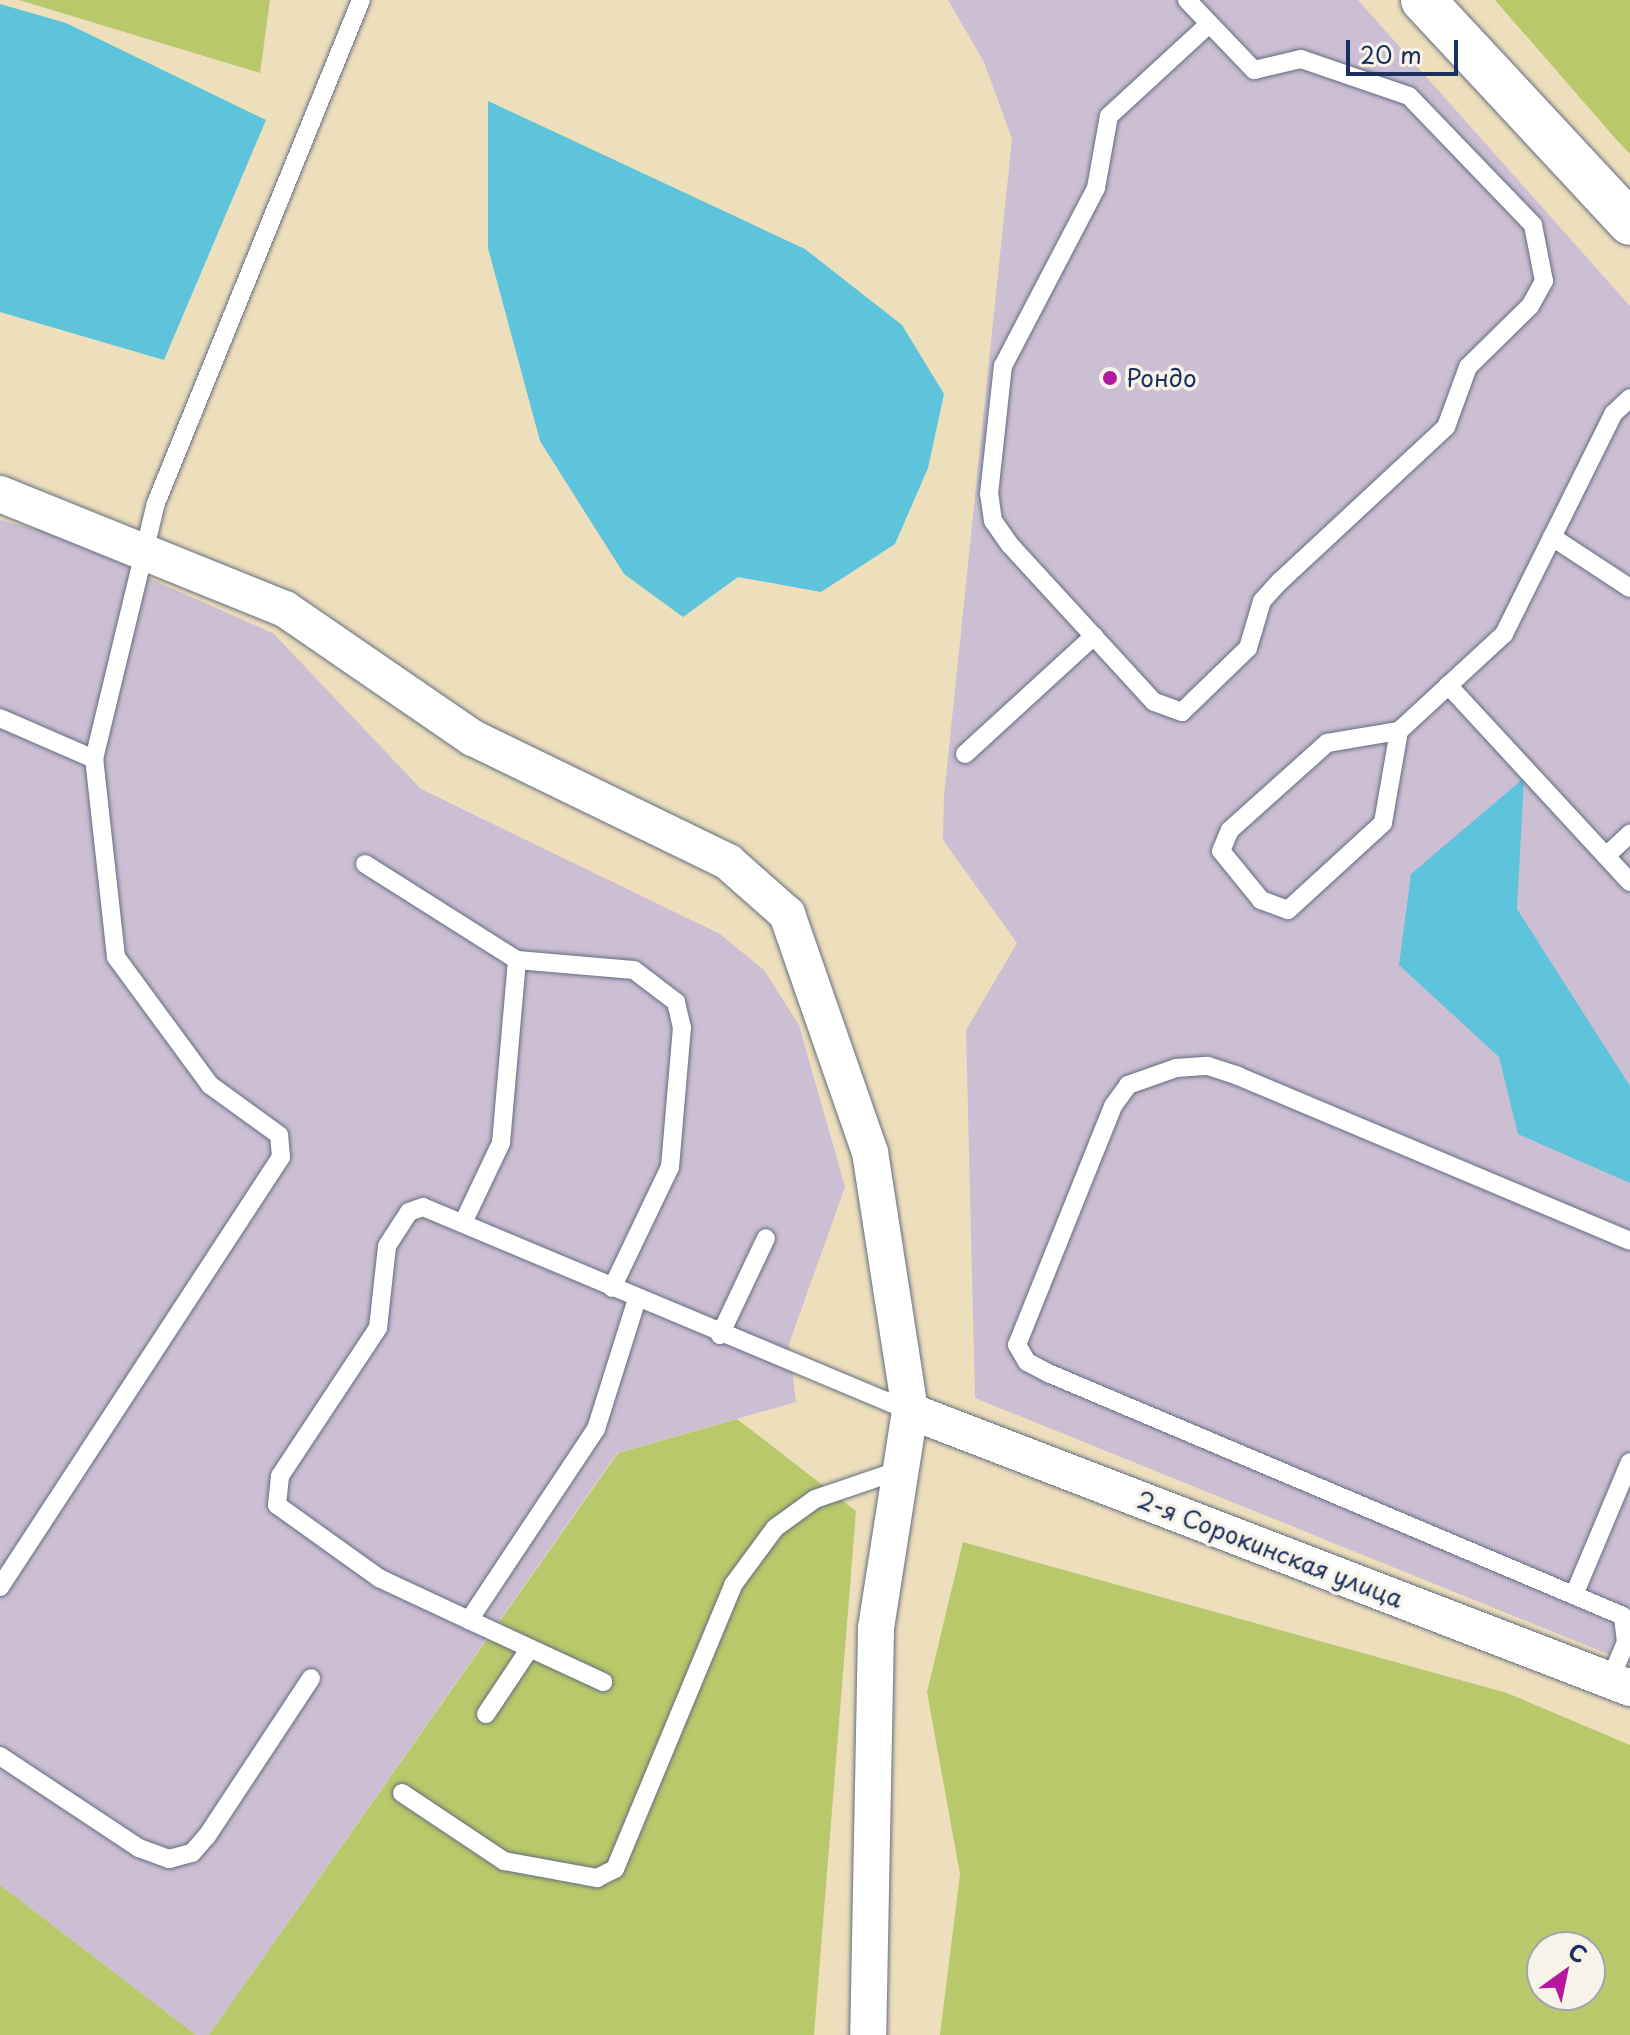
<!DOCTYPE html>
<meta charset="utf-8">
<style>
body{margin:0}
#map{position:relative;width:1630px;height:2035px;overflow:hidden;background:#eddfbc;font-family:"Playpen Sans",sans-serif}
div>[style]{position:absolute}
.industrial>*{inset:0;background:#ccbfd4}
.green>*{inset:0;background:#b8c86a}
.water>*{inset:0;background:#5dc4db}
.roads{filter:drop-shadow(0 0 2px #646d7f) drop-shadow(0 0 2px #646d7f)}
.service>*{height:18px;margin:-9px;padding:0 9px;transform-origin:9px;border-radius:9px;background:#fff}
.minor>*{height:36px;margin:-18px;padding:0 18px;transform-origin:18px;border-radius:18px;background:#fff}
.tertiary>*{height:44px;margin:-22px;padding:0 22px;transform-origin:22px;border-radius:22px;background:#fff}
.dots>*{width:22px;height:22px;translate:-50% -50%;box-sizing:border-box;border:4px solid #f7f3e8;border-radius:50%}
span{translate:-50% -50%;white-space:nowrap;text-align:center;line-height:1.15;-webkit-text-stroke:7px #f7f3e8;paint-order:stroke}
.poi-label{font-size:24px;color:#1b2f5e}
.left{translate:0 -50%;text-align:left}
.street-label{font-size:24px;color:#1b2f5e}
.north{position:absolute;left:1526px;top:1931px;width:80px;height:80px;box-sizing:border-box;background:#f7f3e8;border:2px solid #9fa5b1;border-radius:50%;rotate:33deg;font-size:22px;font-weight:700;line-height:32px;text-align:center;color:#1b2f5e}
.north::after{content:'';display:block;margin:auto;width:28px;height:36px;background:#b5179e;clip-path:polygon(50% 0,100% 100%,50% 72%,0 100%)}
.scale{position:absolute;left:1346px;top:40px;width:112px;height:36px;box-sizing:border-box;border:4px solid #1b2f5e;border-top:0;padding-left:10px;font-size:24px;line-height:28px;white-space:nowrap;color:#1b2f5e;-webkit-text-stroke:6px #f7f3e8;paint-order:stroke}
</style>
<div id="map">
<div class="industrial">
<div style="clip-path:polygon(948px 0,1358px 0,1630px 306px,1630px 1663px,975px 1398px,966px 1030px,1017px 943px,943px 840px,944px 796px,1012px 139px,984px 62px)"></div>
<div style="clip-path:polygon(0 520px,90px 543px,146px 577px,273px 633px,421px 789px,720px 934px,764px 970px,799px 1025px,845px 1187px,789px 1344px,796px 1402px,617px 1453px,209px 2035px,196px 2035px,0 1885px)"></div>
</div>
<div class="green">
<div style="clip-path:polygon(19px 0,270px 0,260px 73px)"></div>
<div style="clip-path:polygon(1495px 0,1630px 0,1630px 154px,1615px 138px)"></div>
<div style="clip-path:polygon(737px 1419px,856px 1511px,814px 2035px,209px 2035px,618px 1453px)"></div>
<div style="clip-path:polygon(evenodd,963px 1542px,1507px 1693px,1630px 1745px,1630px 2035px,940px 2035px,960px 1874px,927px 1692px,963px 1542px,1542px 1947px,1590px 1947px,1590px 1995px,1542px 1995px,1542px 1947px)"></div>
<div style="clip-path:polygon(0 1885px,196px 2035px,0 2035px)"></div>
</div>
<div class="water">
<div style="clip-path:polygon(0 4px,66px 23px,266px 120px,164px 360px,0 312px)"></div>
<div style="clip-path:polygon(488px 101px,805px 249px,902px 325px,944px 394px,928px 468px,895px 544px,821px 592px,738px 577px,683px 617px,624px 574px,540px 441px,488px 248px)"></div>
<div style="clip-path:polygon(1524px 778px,1517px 909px,1630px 1086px,1630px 1183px,1518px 1134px,1499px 1057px,1399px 965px,1411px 874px)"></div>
</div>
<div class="roads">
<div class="service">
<div style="left:1187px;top:0;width:97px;rotate:46.3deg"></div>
<div style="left:1254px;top:70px;width:48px;rotate:-13.2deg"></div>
<div style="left:1301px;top:59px;width:114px;rotate:18.9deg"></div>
<div style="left:1409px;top:96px;width:179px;rotate:46.1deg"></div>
<div style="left:1533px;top:225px;width:57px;rotate:78.9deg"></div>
<div style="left:1544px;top:281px;width:29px;rotate:119deg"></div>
<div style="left:1530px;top:306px;width:87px;rotate:135.5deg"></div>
<div style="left:1468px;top:367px;width:64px;rotate:110.1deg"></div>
<div style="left:1446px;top:427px;width:226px;rotate:137.1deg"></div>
<div style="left:1280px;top:581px;width:27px;rotate:132deg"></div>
<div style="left:1262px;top:601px;width:49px;rotate:106.6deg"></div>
<div style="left:1248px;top:648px;width:92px;rotate:135.9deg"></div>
<div style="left:1182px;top:712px;width:30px;rotate:-160deg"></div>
<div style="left:1154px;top:702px;width:213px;rotate:-132.5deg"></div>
<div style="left:1010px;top:545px;width:29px;rotate:-125deg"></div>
<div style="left:993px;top:521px;width:27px;rotate:-98deg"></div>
<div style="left:989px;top:494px;width:129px;rotate:-83.8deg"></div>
<div style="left:1003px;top:366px;width:201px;rotate:-62.4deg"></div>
<div style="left:1096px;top:188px;width:73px;rotate:-79.8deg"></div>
<div style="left:1109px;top:116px;width:136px;rotate:-42.6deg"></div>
<div style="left:1552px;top:537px;width:93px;rotate:33.2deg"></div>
<div style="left:1448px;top:685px;width:268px;rotate:47.3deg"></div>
<div style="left:0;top:718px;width:103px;rotate:23.6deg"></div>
<div style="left:1399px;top:731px;width:93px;rotate:99.9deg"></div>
<div style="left:1383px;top:823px;width:129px;rotate:137.5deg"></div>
<div style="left:1288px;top:910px;width:29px;rotate:-160deg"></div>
<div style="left:1261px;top:900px;width:63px;rotate:-129.2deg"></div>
<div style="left:1221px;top:851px;width:23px;rotate:-67deg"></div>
<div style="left:1230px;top:830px;width:130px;rotate:-41.9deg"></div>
<div style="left:1327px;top:743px;width:73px;rotate:-9.5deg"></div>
<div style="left:1399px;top:731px;width:143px;rotate:-42.7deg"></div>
<div style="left:1504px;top:634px;width:246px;rotate:-63.6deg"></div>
<div style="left:1613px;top:414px;width:23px;rotate:-43deg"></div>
<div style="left:965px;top:754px;width:175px;rotate:-42.5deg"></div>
<div style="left:1606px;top:856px;width:33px;rotate:-43deg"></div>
<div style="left:365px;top:864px;width:180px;rotate:32.3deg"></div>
<div style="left:517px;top:960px;width:117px;rotate:4.9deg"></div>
<div style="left:634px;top:970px;width:53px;rotate:37.3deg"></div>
<div style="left:676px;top:1002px;width:26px;rotate:77deg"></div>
<div style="left:682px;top:1027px;width:141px;rotate:94.9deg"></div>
<div style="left:670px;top:1167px;width:134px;rotate:115.6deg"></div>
<div style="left:463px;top:1223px;width:89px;rotate:-64.6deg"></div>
<div style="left:501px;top:1143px;width:184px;rotate:-85deg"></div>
<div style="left:637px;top:1299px;width:136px;rotate:107.5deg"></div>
<div style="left:596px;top:1429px;width:229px;rotate:123.6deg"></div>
<div style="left:469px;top:1620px;width:99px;rotate:-155deg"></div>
<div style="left:379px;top:1578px;width:125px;rotate:-144.4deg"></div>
<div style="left:277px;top:1505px;width:29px;rotate:-84deg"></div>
<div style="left:280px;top:1476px;width:178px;rotate:-56.5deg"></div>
<div style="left:378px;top:1328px;width:82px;rotate:-83.7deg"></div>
<div style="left:387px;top:1246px;width:40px;rotate:-57.1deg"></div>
<div style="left:409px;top:1212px;width:15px;rotate:-20deg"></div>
<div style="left:423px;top:1207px;width:528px;rotate:22.73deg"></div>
<div style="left:720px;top:1335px;width:107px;rotate:-64.6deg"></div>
<div style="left:0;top:1587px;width:514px;rotate:-56.84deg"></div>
<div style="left:281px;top:1157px;width:22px;rotate:-95deg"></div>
<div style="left:279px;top:1135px;width:85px;rotate:-144.1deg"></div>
<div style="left:210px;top:1085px;width:159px;rotate:-126.3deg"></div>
<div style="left:116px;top:957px;width:199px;rotate:-96.3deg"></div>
<div style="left:94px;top:759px;width:263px;rotate:-76.4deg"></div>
<div style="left:156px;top:503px;width:543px;rotate:-67.83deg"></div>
<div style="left:1574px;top:1595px;width:144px;rotate:-67.2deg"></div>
<div style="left:469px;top:1620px;width:148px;rotate:24.8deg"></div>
<div style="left:1610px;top:1680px;width:41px;rotate:-67.2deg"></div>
<div style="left:1626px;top:1642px;width:26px;rotate:-97deg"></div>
<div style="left:1623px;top:1616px;width:624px;rotate:-157.09deg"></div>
<div style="left:1048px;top:1373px;width:24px;rotate:-152deg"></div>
<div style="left:1027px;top:1362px;width:20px;rotate:-120deg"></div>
<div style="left:1017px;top:1345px;width:258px;rotate:-68.1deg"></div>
<div style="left:1113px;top:1106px;width:26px;rotate:-54deg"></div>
<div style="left:1128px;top:1085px;width:51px;rotate:-19.5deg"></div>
<div style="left:1176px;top:1068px;width:32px;rotate:-4deg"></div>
<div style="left:1208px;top:1066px;width:32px;rotate:18deg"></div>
<div style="left:1238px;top:1076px;width:425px;rotate:22.8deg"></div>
<div style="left:486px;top:1714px;width:79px;rotate:-56.3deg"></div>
<div style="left:0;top:1756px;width:167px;rotate:33.5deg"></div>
<div style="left:139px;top:1848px;width:32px;rotate:20deg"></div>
<div style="left:169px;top:1859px;width:24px;rotate:-15deg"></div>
<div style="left:192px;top:1853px;width:23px;rotate:-49deg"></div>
<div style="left:207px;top:1836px;width:189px;rotate:-56.6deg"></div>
<div style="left:402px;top:1793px;width:123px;rotate:33.7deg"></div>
<div style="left:504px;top:1861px;width:95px;rotate:10.4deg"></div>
<div style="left:597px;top:1878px;width:20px;rotate:-27deg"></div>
<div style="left:615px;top:1869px;width:308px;rotate:-67.4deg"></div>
<div style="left:733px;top:1585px;width:71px;rotate:-53.6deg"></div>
<div style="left:775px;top:1528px;width:49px;rotate:-35.9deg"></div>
<div style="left:815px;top:1499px;width:93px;rotate:-18.8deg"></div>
</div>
<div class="minor">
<div style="left:0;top:494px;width:307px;rotate:22deg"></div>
<div style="left:285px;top:609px;width:228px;rotate:34.5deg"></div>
<div style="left:473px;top:738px;width:284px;rotate:25.9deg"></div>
<div style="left:728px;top:862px;width:79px;rotate:41.4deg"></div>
<div style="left:787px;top:914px;width:252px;rotate:70.8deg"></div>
<div style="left:870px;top:1152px;width:262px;rotate:81.2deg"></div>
<div style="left:910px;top:1411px;width:221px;rotate:98.9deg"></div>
<div style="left:876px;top:1629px;width:406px;rotate:91.1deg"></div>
<div style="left:910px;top:1411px;width:771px;rotate:21.04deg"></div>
</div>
<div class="tertiary">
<div style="left:1423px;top:0;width:304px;rotate:47.1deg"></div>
</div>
</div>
<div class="dots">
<div style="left:1110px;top:378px;background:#b5179e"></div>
</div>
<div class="poi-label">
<span class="left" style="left:1126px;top:378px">Рондо</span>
</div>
<div class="street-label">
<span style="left:1270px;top:1549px;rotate:21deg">2-я Сорокинская улица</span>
</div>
<div class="north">С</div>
<div class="scale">20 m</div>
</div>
